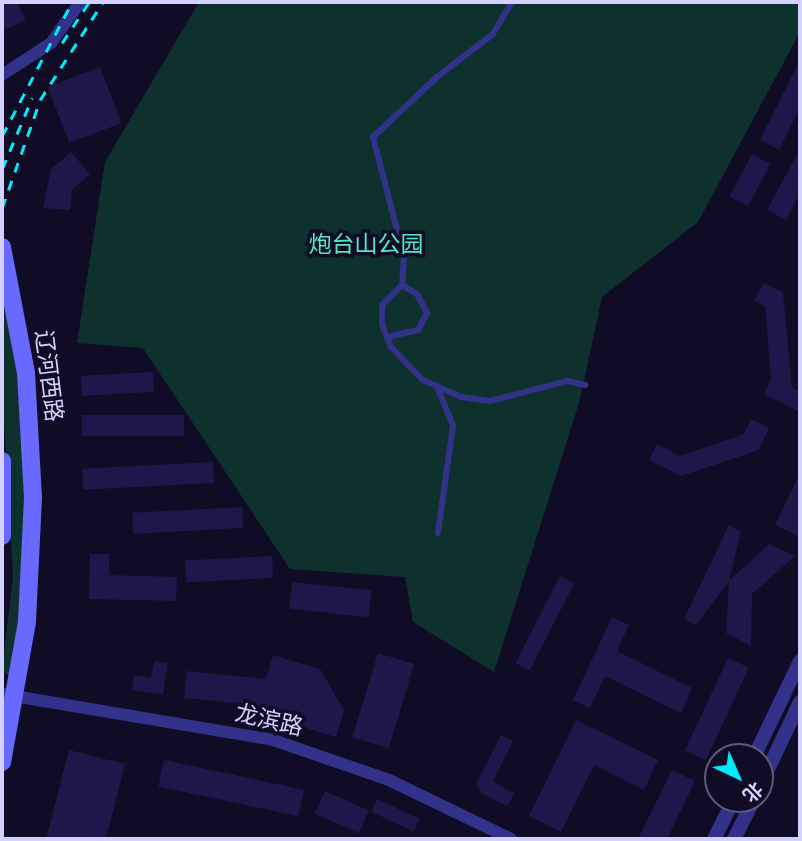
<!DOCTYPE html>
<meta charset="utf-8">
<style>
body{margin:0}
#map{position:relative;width:802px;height:841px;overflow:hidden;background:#100c26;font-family:Inter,"Noto Sans SC",sans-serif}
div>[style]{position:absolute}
.green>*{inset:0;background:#0f312e}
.building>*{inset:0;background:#1f1649;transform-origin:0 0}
.service>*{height:6px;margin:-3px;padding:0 3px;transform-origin:3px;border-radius:3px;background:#32328a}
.minor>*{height:12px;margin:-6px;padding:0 6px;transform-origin:6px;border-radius:6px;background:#32328a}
.tertiary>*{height:14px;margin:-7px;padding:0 7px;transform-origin:7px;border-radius:7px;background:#32328a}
.secondary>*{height:18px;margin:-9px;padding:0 9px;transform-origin:9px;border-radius:9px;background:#686aff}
.rail>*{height:2.5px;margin-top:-1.25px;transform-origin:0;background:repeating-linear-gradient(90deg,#00ecfc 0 10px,transparent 0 19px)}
span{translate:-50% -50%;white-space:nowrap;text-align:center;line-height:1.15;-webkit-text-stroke:7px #100c26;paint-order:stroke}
.park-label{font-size:23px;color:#50ecbf}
.street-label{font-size:23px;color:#d5d1ff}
.frame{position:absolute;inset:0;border:4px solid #d5d1ff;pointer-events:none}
.north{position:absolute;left:704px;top:743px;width:70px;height:70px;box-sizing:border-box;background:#100c26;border:2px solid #5f5b7d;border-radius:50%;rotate:136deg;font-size:19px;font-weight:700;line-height:28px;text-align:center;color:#d5d1ff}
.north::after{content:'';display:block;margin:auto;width:24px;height:32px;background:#00ecfc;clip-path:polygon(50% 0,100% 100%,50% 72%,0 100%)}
</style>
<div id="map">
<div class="green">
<div style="clip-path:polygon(199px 2px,800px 2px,800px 32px,698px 222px,602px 297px,579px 403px,494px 672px,413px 622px,405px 577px,290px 569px,143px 348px,77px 343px,105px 162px)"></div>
<div style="clip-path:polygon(2px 286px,16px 350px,24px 426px,25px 577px,10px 677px,2px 670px,13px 577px,2px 386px)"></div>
</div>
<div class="building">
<div style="clip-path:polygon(2px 2px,17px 2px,26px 20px,4px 30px)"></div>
<div style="clip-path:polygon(800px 60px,800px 107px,779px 150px,760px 140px)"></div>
<div style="left:100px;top:67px;width:60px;height:56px;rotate:69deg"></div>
<div style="clip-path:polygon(800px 149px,800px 193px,786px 220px,767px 210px)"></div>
<div style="clip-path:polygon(71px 152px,90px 174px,72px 190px,70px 210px,43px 208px,51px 169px)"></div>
<div style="left:752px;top:154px;width:21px;height:48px;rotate:28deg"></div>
<div style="clip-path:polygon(763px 283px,783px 292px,792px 387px,800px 392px,800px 412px,764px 394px,771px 379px,765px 306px,754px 301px)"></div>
<div style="left:153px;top:372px;width:20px;height:72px;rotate:87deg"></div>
<div style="left:184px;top:415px;width:21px;height:102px;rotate:90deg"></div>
<div style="clip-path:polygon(751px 419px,769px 428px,759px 450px,681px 476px,649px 460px,657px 444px,680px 456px,744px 434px)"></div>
<div style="left:213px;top:462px;width:21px;height:131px;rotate:87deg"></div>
<div style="clip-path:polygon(800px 473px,800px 537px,775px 525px)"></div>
<div style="left:242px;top:507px;width:21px;height:110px;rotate:87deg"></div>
<div style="clip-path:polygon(729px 525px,741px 531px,729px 581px,769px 544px,795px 556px,752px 594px,751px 646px,726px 633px,729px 581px,696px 625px,684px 619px)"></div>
<div style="clip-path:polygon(90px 554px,109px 554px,109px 575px,177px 577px,176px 601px,89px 599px)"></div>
<div style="left:272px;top:556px;width:22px;height:87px;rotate:87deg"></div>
<div style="left:560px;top:576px;width:16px;height:98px;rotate:27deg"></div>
<div style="left:292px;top:582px;width:80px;height:27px;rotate:6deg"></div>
<div style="clip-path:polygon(612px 617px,629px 625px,617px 651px,692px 688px,681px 713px,605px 676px,590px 708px,573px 700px)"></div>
<div style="left:378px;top:653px;width:38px;height:88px;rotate:17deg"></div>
<div style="clip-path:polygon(273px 655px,320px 669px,344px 710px,336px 737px,256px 713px,258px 705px,184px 698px,187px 671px,266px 679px)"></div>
<div style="left:728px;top:658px;width:23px;height:102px;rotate:25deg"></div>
<div style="clip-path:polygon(154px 661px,168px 663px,163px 695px,132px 690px,134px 675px,151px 678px)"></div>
<div style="clip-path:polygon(576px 720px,658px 760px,644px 790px,594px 765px,561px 832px,529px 816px)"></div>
<div style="clip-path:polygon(501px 735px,513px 741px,493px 782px,514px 793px,508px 806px,482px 794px,476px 784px)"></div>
<div style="clip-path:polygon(69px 750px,125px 764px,106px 839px,46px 839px)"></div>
<div style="left:164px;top:760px;width:143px;height:27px;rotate:12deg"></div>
<div style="clip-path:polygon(672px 770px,695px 781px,667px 839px,638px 839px)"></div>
<div style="left:325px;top:791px;width:48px;height:25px;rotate:24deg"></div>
<div style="left:377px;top:799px;width:47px;height:14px;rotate:25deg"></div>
</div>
<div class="service">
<div style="left:512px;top:2px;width:37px;rotate:121deg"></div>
<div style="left:493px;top:34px;width:71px;rotate:142.5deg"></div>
<div style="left:437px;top:77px;width:88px;rotate:136.8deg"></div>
<div style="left:373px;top:137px;width:124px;rotate:75.5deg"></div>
<div style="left:404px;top:257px;width:28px;rotate:94deg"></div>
<div style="left:402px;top:285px;width:28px;rotate:135deg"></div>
<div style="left:382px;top:305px;width:19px;rotate:90deg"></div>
<div style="left:382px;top:324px;width:25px;rotate:69deg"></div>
<div style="left:391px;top:347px;width:46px;rotate:45.9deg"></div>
<div style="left:423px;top:380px;width:42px;rotate:24.1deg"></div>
<div style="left:461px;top:397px;width:29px;rotate:8deg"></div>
<div style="left:490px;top:401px;width:80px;rotate:-14.6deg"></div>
<div style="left:567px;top:381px;width:19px;rotate:12deg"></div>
<div style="left:387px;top:337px;width:32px;rotate:-13deg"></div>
<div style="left:418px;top:330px;width:19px;rotate:-62deg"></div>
<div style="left:427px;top:313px;width:21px;rotate:-118deg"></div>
<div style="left:417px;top:294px;width:17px;rotate:-149deg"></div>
<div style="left:437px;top:386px;width:43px;rotate:68.2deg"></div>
<div style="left:453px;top:426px;width:108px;rotate:98deg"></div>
</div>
<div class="minor">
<div style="left:2px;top:75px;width:59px;rotate:-33.1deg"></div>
<div style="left:51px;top:43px;width:50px;rotate:-54.7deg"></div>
<div style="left:2px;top:694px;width:275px;rotate:9.6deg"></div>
<div style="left:273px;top:740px;width:123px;rotate:19deg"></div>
<div style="left:389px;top:780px;width:136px;rotate:25.8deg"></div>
</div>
<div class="tertiary">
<div style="left:754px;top:757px;width:106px;rotate:-64.4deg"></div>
<div style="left:760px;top:786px;width:93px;rotate:-64.5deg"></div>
<div style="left:714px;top:839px;width:45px;rotate:-63.4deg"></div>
<div style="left:734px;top:839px;width:45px;rotate:-63.4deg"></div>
</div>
<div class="secondary">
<div style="left:2px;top:247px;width:128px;rotate:79.2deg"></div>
<div style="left:26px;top:373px;width:125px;rotate:86.8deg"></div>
<div style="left:33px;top:498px;width:124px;rotate:92.8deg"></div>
<div style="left:27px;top:622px;width:142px;rotate:100.1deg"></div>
<div style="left:2px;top:461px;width:75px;rotate:90deg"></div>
</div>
<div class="rail">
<div style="left:62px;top:43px;width:49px;rotate:-56.6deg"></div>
<div style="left:2px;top:136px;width:151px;rotate:-62.4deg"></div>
<div style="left:2px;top:169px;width:77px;rotate:-67.1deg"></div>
<div style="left:2px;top:208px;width:114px;rotate:-70.6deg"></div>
<div style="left:40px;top:100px;width:117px;rotate:-57.3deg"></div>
</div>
<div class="park-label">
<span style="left:366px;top:244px">炮台山公园</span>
</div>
<div class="street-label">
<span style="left:49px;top:376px;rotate:83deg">辽河西路</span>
<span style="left:269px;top:720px;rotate:13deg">龙滨路</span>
</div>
<div class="frame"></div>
<div class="north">北</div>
</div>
